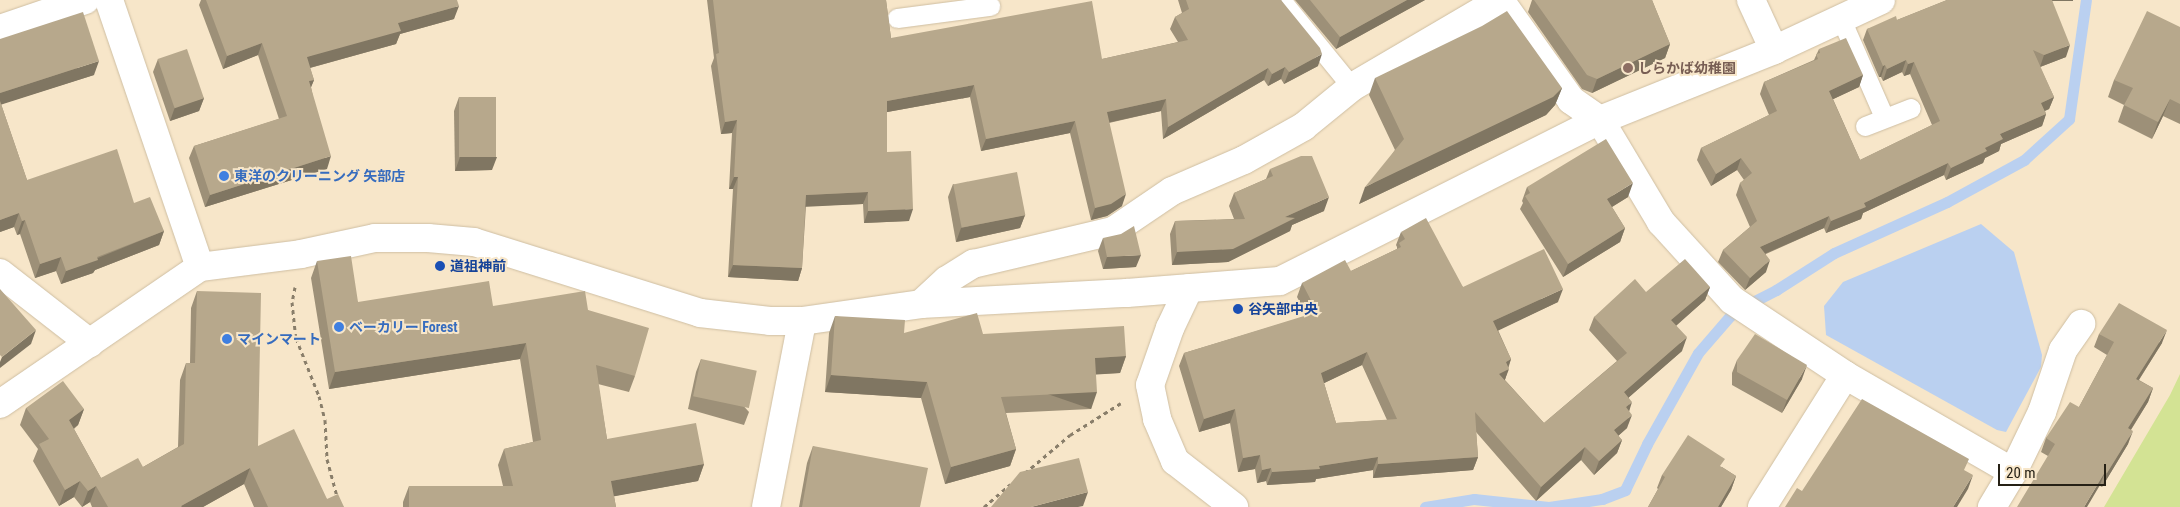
<!DOCTYPE html>
<meta charset="utf-8">
<style>
body{margin:0}
#map{position:relative;width:2180px;height:507px;overflow:hidden;background:#f7e6c9;font-family:"Roboto Condensed","Noto Sans JP",sans-serif}
div>[style]{position:absolute}
.green>*{inset:0;background:#d3e394}
.water>*{inset:0;background:#bad0f0}
.stream>*{height:11px;margin:-5.5px;padding:0 5.5px;transform-origin:5.5px;border-radius:5.5px;background:#bad0f0}
.path>*{height:3px;margin-top:-1.5px;transform-origin:0;background:repeating-linear-gradient(90deg,#897e6a 0 4px,transparent 0 8px)}
.roads{filter:drop-shadow(0 0 1px #cebea2) drop-shadow(0 0 1px #cebea2)}
.lane>*{height:19px;margin:-9.5px;padding:0 9.5px;transform-origin:9.5px;border-radius:9.5px;background:#fff}
.street>*{height:28px;margin:-14px;padding:0 14px;transform-origin:14px;border-radius:14px;background:#fff}
.secondary>*{height:28px;margin:-14px;padding:0 14px;transform-origin:14px;border-radius:14px;background:#fff}
.wall>*{inset:0;background:#9d9078}
.shaded-wall>*{inset:0;background:#807662;transform-origin:0 0}
.building>*{inset:0;background:#b7a88c;transform-origin:0 0}
.dots>*{width:14px;height:14px;translate:-50% -50%;box-sizing:border-box;border:2px solid #f7e6c9;border-radius:50%}
span{translate:-50% -50%;white-space:nowrap;text-align:center;line-height:1.15;-webkit-text-stroke:4px #f7e6c9;paint-order:stroke}
.education-label{font-size:14px;color:#785e54;font-weight:700}
.left{translate:0 -50%;text-align:left}
.shop-label{font-size:14px;color:#366cbe;font-weight:700}
.transit-label{font-size:14px;color:#164399;font-weight:700}
.scale{position:absolute;left:1998px;top:464px;width:108px;height:22px;box-sizing:border-box;border:2px solid #262116;border-top:0;padding-left:6px;font-size:15px;line-height:18px;white-space:nowrap;color:#262116;-webkit-text-stroke:4px #f7e6c9;paint-order:stroke}
</style>
<div id="map">
<div class="green">
<div style="clip-path:polygon(2180px 374px,2180px 507px,2104px 507px,2170px 395px)"></div>
</div>
<div class="water">
<div style="clip-path:polygon(1981px 224px,2014px 252px,2042px 355px,2041px 367px,2006px 432px,1997px 430px,1826px 335px,1824px 306px,1843px 282px)"></div>
</div>
<div class="stream">
<div style="left:1425px;top:507px;width:50px;rotate:-9.3deg"></div>
<div style="left:1474px;top:499px;width:75px;rotate:6.1deg"></div>
<div style="left:1549px;top:507px;width:54px;rotate:-8.6deg"></div>
<div style="left:1602px;top:499px;width:25px;rotate:-21deg"></div>
<div style="left:1625px;top:490px;width:51px;rotate:-64.4deg"></div>
<div style="left:1647px;top:444px;width:104px;rotate:-60.7deg"></div>
<div style="left:1698px;top:353px;width:49px;rotate:-49.1deg"></div>
<div style="left:1730px;top:316px;width:11px;rotate:-38deg"></div>
<div style="left:1739px;top:309px;width:42px;rotate:-27.2deg"></div>
<div style="left:1776px;top:290px;width:69px;rotate:-32.5deg"></div>
<div style="left:1834px;top:253px;width:124px;rotate:-24.3deg"></div>
<div style="left:1947px;top:202px;width:88px;rotate:-28.6deg"></div>
<div style="left:2024px;top:160px;width:61px;rotate:-42.3deg"></div>
<div style="left:2069px;top:119px;width:120px;rotate:-81.9deg"></div>
</div>
<div class="path">
<div style="left:295px;top:287px;width:15px;rotate:101deg"></div>
<div style="left:292px;top:302px;width:36px;rotate:84deg"></div>
<div style="left:296px;top:338px;width:62px;rotate:68.4deg"></div>
<div style="left:319px;top:396px;width:25px;rotate:76deg"></div>
<div style="left:325px;top:420px;width:39px;rotate:87deg"></div>
<div style="left:327px;top:459px;width:38px;rotate:75deg"></div>
<div style="left:1025px;top:473px;width:59px;rotate:-40.2deg"></div>
<div style="left:1070px;top:435px;width:60px;rotate:-32.1deg"></div>
<div style="left:984px;top:507px;width:35px;rotate:-41deg"></div>
</div>
<div class="roads">
<div class="lane">
<div style="left:1281px;top:0;width:112px;rotate:50.8deg"></div>
<div style="left:897px;top:18px;width:94px;rotate:-7.4deg"></div>
<div style="left:1841px;top:19px;width:107px;rotate:66.3deg"></div>
<div style="left:1865px;top:126px;width:49px;rotate:-21.4deg"></div>
</div>
<div class="street">
<div style="left:1751px;top:0;width:55px;rotate:65.3deg"></div>
<div style="left:0;top:29px;width:90px;rotate:-18.8deg"></div>
<div style="left:0;top:273px;width:114px;rotate:37.9deg"></div>
<div style="left:1189px;top:288px;width:44px;rotate:115.4deg"></div>
<div style="left:1170px;top:328px;width:60px;rotate:109.3deg"></div>
<div style="left:1150px;top:385px;width:35px;rotate:78deg"></div>
<div style="left:1157px;top:419px;width:46px;rotate:66.8deg"></div>
<div style="left:1175px;top:461px;width:75px;rotate:37.9deg"></div>
<div style="left:921px;top:304px;width:35px;rotate:-43deg"></div>
<div style="left:947px;top:280px;width:31px;rotate:-32deg"></div>
<div style="left:973px;top:264px;width:144px;rotate:-13.3deg"></div>
<div style="left:1113px;top:231px;width:71px;rotate:-34.1deg"></div>
<div style="left:1172px;top:191px;width:78px;rotate:-23.3deg"></div>
<div style="left:1244px;top:160px;width:68px;rotate:-29.2deg"></div>
<div style="left:1303px;top:127px;width:63px;rotate:-39.2deg"></div>
<div style="left:1352px;top:87px;width:172px;rotate:-30.4deg"></div>
<div style="left:1500px;top:0;width:123px;rotate:54.6deg"></div>
<div style="left:1571px;top:100px;width:35px;rotate:35deg"></div>
<div style="left:1600px;top:120px;width:119px;rotate:59.1deg"></div>
<div style="left:1661px;top:222px;width:105px;rotate:47.7deg"></div>
<div style="left:1732px;top:300px;width:136px;rotate:33.6deg"></div>
<div style="left:0;top:404px;width:242px;rotate:-34.4deg"></div>
<div style="left:200px;top:267px;width:102px;rotate:-7.3deg"></div>
<div style="left:301px;top:254px;width:76px;rotate:-12.2deg"></div>
<div style="left:375px;top:238px;width:53px"></div>
<div style="left:428px;top:238px;width:46px;rotate:5deg"></div>
<div style="left:474px;top:242px;width:237px;rotate:17.4deg"></div>
<div style="left:700px;top:313px;width:70px;rotate:6.5deg"></div>
<div style="left:770px;top:321px;width:32px"></div>
<div style="left:802px;top:321px;width:120px;rotate:-8.1deg"></div>
<div style="left:921px;top:304px;width:206px;rotate:-3.1deg"></div>
<div style="left:1127px;top:293px;width:153px;rotate:-4.5deg"></div>
<div style="left:1280px;top:281px;width:358px;rotate:-26.7deg"></div>
<div style="left:1600px;top:120px;width:188px;rotate:-21.9deg"></div>
<div style="left:1774px;top:50px;width:118px;rotate:-25deg"></div>
<div style="left:2013px;top:472px;width:67px;rotate:-64.2deg"></div>
<div style="left:2042px;top:412px;width:65px;rotate:-71.3deg"></div>
<div style="left:2063px;top:350px;width:32px;rotate:-55deg"></div>
<div style="left:766px;top:507px;width:189px;rotate:-79deg"></div>
<div style="left:1762px;top:507px;width:156px;rotate:-57.8deg"></div>
<div style="left:1845px;top:375px;width:194px;rotate:30deg"></div>
<div style="left:2013px;top:472px;width:41px;rotate:121deg"></div>
</div>
<div class="secondary">
<div style="left:109px;top:0;width:282px;rotate:71.2deg"></div>
</div>
</div>
<div class="wall">
<div style="clip-path:polygon(201px 0,457px 0,454px 19px,400px 34px,396px 44px,310px 68px,314px 80px,311px 87px,327px 169px,205px 207px,189px 158px,194px 146px,279px 119px,258px 55px,223px 69px,199px 5px)"></div>
<div style="clip-path:polygon(707px 0,886px 0,891px 38px,1102px 59px,1178px 42px,1170px 29px,1175px 17px,1182px 13px,1178px 0,1281px 0,1318px 66px,1284px 84px,1281px 79px,1268px 86px,1264px 80px,1163px 139px,1161px 111px,1109px 123px,1122px 206px,1107px 216px,1091px 220px,1070px 133px,981px 151px,970px 97px,887px 112px,887px 152px,909px 221px,864px 223px,863px 204px,806px 206px,802px 268px,798px 281px,728px 277px,733px 189px,729px 189px,732px 133px,721px 134px,711px 66px,714px 58px)"></div>
<div style="clip-path:polygon(1295px 0,1425px 0,1336px 49px)"></div>
<div style="clip-path:polygon(1532px 0,1652px 0,1670px 44px,1665px 58px,1592px 93px,1582px 89px,1528px 12px)"></div>
<div style="clip-path:polygon(1947px 0,2073px 0,2072px 1px,2052px 1px,2066px 57px,2040px 67px,2054px 97px,2049px 109px,2045px 111px,2046px 114px,2042px 126px,2001px 144px,1999px 151px,1985px 158px,1983px 163px,1946px 180px,1944px 175px,1863px 213px,1861px 219px,1826px 233px,1824px 228px,1766px 254px,1766px 272px,1745px 290px,1718px 262px,1723px 250px,1750px 227px,1736px 195px,1740px 183px,1744px 180px,1737px 170px,1711px 186px,1697px 160px,1701px 148px,1769px 115px,1760px 94px,1764px 82px,1814px 60px,1819px 49px,1863px 75px,1859px 87px,1833px 99px,1860px 160px,1932px 125px,1910px 74px,1904px 76px,1902px 72px,1883px 81px,1881px 77px,1879px 77px,1863px 40px,1867px 29px,1897px 20px)"></div>
<div style="clip-path:polygon(2180px 27px,2180px 124px,2163px 116px,2152px 139px,2118px 122px,2124px 105px,2108px 97px,2114px 80px)"></div>
<div style="clip-path:polygon(0 39px,94px 75px,1px 104px,27px 180px,134px 203px,164px 231px,159px 245px,95px 270px,93px 273px,61px 284px,56px 271px,35px 278px,20px 234px,17px 235px,14px 227px,0 232px)"></div>
<div style="clip-path:polygon(158px 59px,204px 98px,199px 111px,170px 121px,153px 72px)"></div>
<div style="clip-path:polygon(1375px 78px,1562px 88px,1555px 105px,1546px 115px,1359px 204px,1395px 150px,1369px 95px)"></div>
<div style="clip-path:polygon(459px 97px,492px 170px,455px 171px,454px 111px)"></div>
<div style="clip-path:polygon(1270px 169px,1324px 211px,1292px 225px,1290px 231px,1228px 262px,1172px 265px,1170px 234px,1175px 221px,1234px 219px,1229px 206px,1234px 193px,1266px 179px)"></div>
<div style="clip-path:polygon(953px 184px,1025px 215px,1020px 228px,956px 242px,948px 197px)"></div>
<div style="clip-path:polygon(1527px 187px,1628px 197px,1612px 207px,1625px 228px,1620px 242px,1563px 277px,1520px 209px,1523px 203px,1522px 201px)"></div>
<div style="clip-path:polygon(evenodd,1401px 232px,1463px 287px,1558px 302px,1498px 330px,1511px 359px,1505px 380px,1544px 423px,1617px 361px,1589px 330px,1594px 317px,1646px 292px,1710px 287px,1705px 300px,1676px 325px,1682px 351px,1629px 397px,1629px 411px,1627px 428px,1618px 436px,1622px 440px,1617px 453px,1594px 475px,1581px 460px,1536px 501px,1476px 432px,1478px 457px,1473px 470px,1373px 478px,1373px 470px,1316px 479px,1315px 482px,1267px 485px,1266px 481px,1257px 483px,1255px 469px,1238px 472px,1230px 423px,1199px 432px,1179px 366px,1184px 353px,1307px 316px,1297px 297px,1302px 283px,1351px 271px,1397px 249px,1397px 247px,1396px 245px,1401px 232px,1362px 365px,1387px 420px,1336px 423px,1324px 383px,1362px 365px)"></div>
<div style="clip-path:polygon(1103px 238px,1136px 267px,1103px 269px,1098px 251px)"></div>
<div style="clip-path:polygon(317px 261px,358px 302px,493px 306px,588px 310px,635px 376px,629px 392px,598px 384px,607px 439px,704px 464px,698px 481px,614px 496px,616px 507px,403px 507px,403px 502px,409px 486px,503px 486px,498px 465px,504px 449px,533px 442px,520px 359px,329px 389px,311px 278px)"></div>
<div style="clip-path:polygon(197px 291px,258px 446px,327px 499px,344px 507px,254px 507px,244px 484px,203px 507px,92px 507px,90px 502px,82px 507px,74px 497px,59px 506px,33px 461px,38px 449px,20px 425px,26px 408px,84px 409px,78px 425px,74px 429px,101px 478px,143px 467px,178px 447px,180px 380px,186px 363px,190px 363px,191px 308px)"></div>
<div style="clip-path:polygon(835px 316px,904px 333px,983px 334px,1126px 356px,1120px 373px,1096px 374px,1091px 409px,1006px 413px,1016px 449px,1010px 466px,945px 484px,921px 398px,825px 392px,829px 333px)"></div>
<div style="clip-path:polygon(2099px 334px,2162px 343px,2139px 380px,2153px 388px,2148px 402px,2131px 430px,2128px 444px,2102px 487px,2041px 452px,2046px 438px,2079px 407px,2107px 355px,2094px 347px)"></div>
<div style="clip-path:polygon(701px 359px,749px 412px,744px 425px,688px 409px,696px 372px)"></div>
<div style="clip-path:polygon(1737px 360px,1802px 379px,1782px 413px,1732px 385px,1732px 373px)"></div>
<div style="clip-path:polygon(813px 446px,920px 507px,799px 507px,807px 463px)"></div>
<div style="clip-path:polygon(1722px 467px,1736px 476px,1731px 490px,1721px 507px,1648px 507px,1658px 489px,1657px 488px,1662px 475px)"></div>
</div>
<div class="shaded-wall">
<div style="clip-path:polygon(1407px 0,1425px 0,1336px 49px,1340px 37px)"></div>
<div style="left:2044px;top:0;width:29px;height:1px"></div>
<div style="clip-path:polygon(459px 6px,454px 19px,400px 34px,396px 44px,302px 70px,307px 57px,398px 23px)"></div>
<div style="clip-path:polygon(262px 43px,258px 55px,223px 69px,227px 56px)"></div>
<div style="clip-path:polygon(1670px 44px,1665px 58px,1592px 93px,1597px 79px)"></div>
<div style="clip-path:polygon(2070px 45px,2066px 57px,2040px 67px,2044px 55px)"></div>
<div style="clip-path:polygon(1322px 54px,1318px 66px,1284px 84px,1289px 72px)"></div>
<div style="clip-path:polygon(1906px 60px,1902px 72px,1883px 81px,1887px 69px)"></div>
<div style="clip-path:polygon(99px 61px,94px 75px,0 105px,0 93px)"></div>
<div style="clip-path:polygon(1914px 62px,1910px 74px,1904px 76px,1908px 64px)"></div>
<div style="clip-path:polygon(1885px 65px,1881px 77px,1879px 77px,1883px 66px)"></div>
<div style="clip-path:polygon(1285px 67px,1281px 79px,1268px 86px,1272px 74px)"></div>
<div style="clip-path:polygon(1268px 68px,1264px 80px,1163px 139px,1168px 127px)"></div>
<div style="clip-path:polygon(1863px 75px,1859px 87px,1825px 103px,1829px 91px)"></div>
<div style="clip-path:polygon(314px 80px,309px 92px,309px 81px)"></div>
<div style="clip-path:polygon(974px 85px,970px 97px,882px 113px,887px 101px)"></div>
<div style="clip-path:polygon(1562px 88px,1555px 105px,1546px 115px,1359px 204px,1365px 187px)"></div>
<div style="clip-path:polygon(2054px 97px,2049px 109px,2037px 114px,2041px 103px)"></div>
<div style="clip-path:polygon(204px 98px,199px 111px,170px 121px,175px 107px)"></div>
<div style="clip-path:polygon(1166px 99px,1161px 111px,1102px 124px,1107px 112px)"></div>
<div style="clip-path:polygon(2170px 99px,2163px 116px,2152px 139px,2158px 122px)"></div>
<div style="clip-path:polygon(2046px 114px,2042px 126px,2001px 144px,1999px 151px,1985px 158px,1983px 163px,1946px 180px,1951px 168px,2000px 134px)"></div>
<div style="clip-path:polygon(737px 120px,732px 133px,721px 134px,725px 122px)"></div>
<div style="clip-path:polygon(1075px 121px,1070px 133px,981px 151px,986px 139px)"></div>
<div style="clip-path:polygon(331px 156px,327px 169px,205px 207px,210px 195px)"></div>
<div style="clip-path:polygon(460px 157px,497px 157px,492px 170px,455px 171px)"></div>
<div style="clip-path:polygon(1741px 158px,1737px 170px,1711px 186px,1716px 174px)"></div>
<div style="clip-path:polygon(1948px 163px,1944px 175px,1863px 213px,1861px 219px,1826px 233px,1831px 221px,1864px 203px)"></div>
<div style="clip-path:polygon(734px 177px,738px 177px,733px 189px,729px 189px)"></div>
<div style="clip-path:polygon(1633px 183px,1628px 197px,1602px 213px,1607px 199px)"></div>
<div style="clip-path:polygon(868px 192px,863px 204px,802px 207px,806px 195px)"></div>
<div style="clip-path:polygon(1126px 194px,1122px 206px,1107px 216px,1091px 220px,1095px 208px)"></div>
<div style="clip-path:polygon(1329px 197px,1324px 211px,1292px 225px,1290px 231px,1228px 262px,1172px 265px,1177px 252px,1285px 217px)"></div>
<div style="clip-path:polygon(913px 209px,909px 221px,864px 223px,868px 211px)"></div>
<div style="clip-path:polygon(19px 213px,14px 227px,0 232px,0 220px)"></div>
<div style="clip-path:polygon(1025px 215px,1020px 228px,956px 242px,961px 228px)"></div>
<div style="clip-path:polygon(1829px 216px,1824px 228px,1755px 258px,1760px 247px)"></div>
<div style="clip-path:polygon(25px 220px,20px 234px,17px 235px,22px 221px)"></div>
<div style="clip-path:polygon(1625px 228px,1620px 242px,1563px 277px,1568px 264px)"></div>
<div style="clip-path:polygon(164px 231px,159px 245px,95px 270px,93px 273px,61px 284px,66px 271px)"></div>
<div style="clip-path:polygon(1141px 255px,1136px 267px,1103px 269px,1107px 257px)"></div>
<div style="clip-path:polygon(61px 257px,56px 271px,35px 278px,40px 264px)"></div>
<div style="clip-path:polygon(1770px 260px,1766px 272px,1745px 290px,1750px 278px)"></div>
<div style="clip-path:polygon(733px 265px,802px 268px,798px 281px,728px 277px)"></div>
<div style="clip-path:polygon(1710px 287px,1705px 300px,1667px 334px,1671px 320px)"></div>
<div style="clip-path:polygon(1563px 289px,1558px 302px,1489px 335px,1493px 321px)"></div>
<div style="clip-path:polygon(36px 330px,31px 344px,0 368px,0 362px,2px 357px)"></div>
<div style="clip-path:polygon(2167px 330px,2162px 343px,2131px 392px,2136px 379px)"></div>
<div style="clip-path:polygon(1687px 337px,1682px 351px,1619px 406px,1624px 392px)"></div>
<div style="clip-path:polygon(526px 343px,520px 359px,329px 389px,335px 372px)"></div>
<div style="clip-path:polygon(1367px 352px,1362px 365px,1316px 387px,1321px 373px)"></div>
<div style="clip-path:polygon(1126px 356px,1120px 373px,1089px 375px,1095px 358px)"></div>
<div style="clip-path:polygon(1511px 359px,1507px 370px,1509px 369px,1504px 382px,1499px 374px,1506px 362px)"></div>
<div style="clip-path:polygon(1807px 365px,1802px 379px,1782px 413px,1787px 400px)"></div>
<div style="clip-path:polygon(831px 375px,927px 382px,921px 398px,825px 392px)"></div>
<div style="clip-path:polygon(2153px 388px,2148px 402px,2123px 442px,2128px 428px)"></div>
<div style="left:1097px;top:392px;width:18px;height:96px;rotate:109deg"></div>
<div style="clip-path:polygon(1632px 402px,1628px 415px,1626px 407px)"></div>
<div style="clip-path:polygon(84px 409px,78px 425px,63px 436px,69px 420px)"></div>
<div style="clip-path:polygon(1235px 409px,1230px 423px,1199px 432px,1204px 419px)"></div>
<div style="clip-path:polygon(1632px 415px,1627px 428px,1609px 444px,1614px 430px)"></div>
<div style="clip-path:polygon(2133px 431px,2128px 444px,2102px 487px,2107px 473px)"></div>
<div style="clip-path:polygon(1622px 440px,1617px 453px,1594px 475px,1599px 461px)"></div>
<div style="clip-path:polygon(1585px 447px,1581px 460px,1536px 501px,1541px 487px)"></div>
<div style="clip-path:polygon(1016px 449px,1010px 466px,945px 484px,951px 467px)"></div>
<div style="clip-path:polygon(1260px 455px,1255px 469px,1238px 472px,1243px 458px)"></div>
<div style="clip-path:polygon(1378px 457px,1373px 470px,1316px 479px,1315px 482px,1267px 485px,1272px 472px,1319px 466px)"></div>
<div style="clip-path:polygon(1478px 457px,1473px 470px,1373px 478px,1378px 464px)"></div>
<div style="clip-path:polygon(704px 464px,698px 481px,605px 498px,611px 481px)"></div>
<div style="clip-path:polygon(250px 468px,244px 484px,203px 507px,181px 507px,181px 506px)"></div>
<div style="clip-path:polygon(1271px 468px,1266px 481px,1257px 483px,1262px 470px)"></div>
<div style="clip-path:polygon(2105px 472px,2100px 485px,2087px 507px,2084px 507px)"></div>
<div style="clip-path:polygon(1973px 475px,1968px 489px,1957px 507px,1953px 507px)"></div>
<div style="clip-path:polygon(1736px 476px,1731px 490px,1721px 507px,1718px 507px)"></div>
<div style="clip-path:polygon(80px 481px,74px 497px,59px 506px,65px 490px)"></div>
<div style="clip-path:polygon(96px 486px,90px 502px,82px 507px,88px 491px)"></div>
<div style="clip-path:polygon(1088px 492px,1083px 506px,1078px 507px,1031px 507px)"></div>
</div>
<div class="building">
<div style="clip-path:polygon(206px 0,457px 0,459px 6px,398px 23px,401px 31px,307px 57px,314px 80px,309px 81px,331px 156px,210px 195px,194px 146px,287px 116px,262px 43px,227px 56px)"></div>
<div style="clip-path:polygon(713px 0,886px 0,891px 38px,1092px 1px,1102px 59px,1188px 40px,1175px 17px,1189px 9px,1186px 0,1281px 0,1320px 48px,1322px 54px,1289px 72px,1285px 67px,1272px 74px,1268px 68px,1168px 127px,1166px 99px,1107px 112px,1126px 194px,1111px 204px,1095px 208px,1075px 121px,986px 139px,974px 85px,887px 101px,887px 152px,911px 151px,913px 209px,868px 211px,868px 192px,806px 195px,802px 268px,733px 265px,738px 177px,734px 177px,737px 120px,725px 122px,716px 54px,719px 53px)"></div>
<div style="clip-path:polygon(1310px 0,1407px 0,1340px 37px)"></div>
<div style="clip-path:polygon(1534px 0,1652px 0,1670px 44px,1597px 79px,1587px 75px)"></div>
<div style="clip-path:polygon(1947px 0,2052px 0,2070px 45px,2044px 55px,2033px 50px,2054px 97px,2041px 103px,2046px 114px,2000px 134px,2003px 139px,1985px 148px,1987px 151px,1951px 168px,1948px 163px,1864px 203px,1866px 207px,1831px 221px,1829px 216px,1760px 247px,1770px 260px,1750px 278px,1723px 250px,1757px 221px,1740px 183px,1752px 173px,1741px 158px,1716px 174px,1701px 148px,1777px 111px,1764px 82px,1818px 59px,1816px 54px,1820px 53px,1819px 49px,1846px 38px,1863px 75px,1829px 91px,1860px 160px,1940px 121px,1914px 62px,1908px 64px,1906px 60px,1887px 69px,1885px 65px,1883px 66px,1867px 29px,1896px 16px,1897px 20px)"></div>
<div style="clip-path:polygon(1507px 11px,1562px 88px,1553px 97px,1365px 187px,1404px 139px,1375px 78px,1482px 26px)"></div>
<div style="clip-path:polygon(2147px 11px,2180px 27px,2180px 104px,2170px 99px,2158px 122px,2124px 105px,2133px 88px,2114px 80px)"></div>
<div style="clip-path:polygon(83px 12px,99px 61px,0 93px,0 39px)"></div>
<div style="left:187px;top:49px;width:52px;height:31px;rotate:71deg"></div>
<div style="left:459px;top:97px;width:37px;height:60px"></div>
<div style="clip-path:polygon(0 101px,27px 180px,117px 149px,134px 203px,150px 197px,164px 231px,97px 257px,98px 260px,66px 271px,61px 257px,40px 264px,25px 220px,22px 221px,19px 213px,0 220px)"></div>
<div style="clip-path:polygon(1606px 139px,1633px 183px,1607px 199px,1625px 228px,1568px 264px,1525px 196px,1530px 193px,1527px 187px)"></div>
<div style="clip-path:polygon(1301px 156px,1312px 156px,1329px 197px,1285px 217px,1295px 218px,1233px 249px,1177px 252px,1175px 221px,1245px 219px,1234px 193px,1273px 176px,1270px 169px)"></div>
<div style="left:1017px;top:172px;width:44px;height:65px;rotate:79deg"></div>
<div style="clip-path:polygon(evenodd,1426px 218px,1463px 287px,1544px 249px,1563px 289px,1493px 321px,1511px 359px,1506px 362px,1509px 369px,1499px 374px,1544px 423px,1627px 353px,1594px 317px,1635px 279px,1646px 292px,1685px 259px,1710px 287px,1671px 320px,1687px 337px,1624px 392px,1632px 402px,1626px 407px,1632px 415px,1614px 430px,1622px 440px,1599px 461px,1585px 447px,1541px 487px,1475px 412px,1478px 457px,1378px 464px,1378px 457px,1319px 466px,1320px 469px,1272px 472px,1271px 468px,1262px 470px,1260px 455px,1243px 458px,1235px 409px,1204px 419px,1184px 353px,1317px 312px,1302px 283px,1345px 260px,1351px 271px,1401px 247px,1399px 243px,1405px 239px,1401px 232px,1426px 218px,1367px 352px,1397px 419px,1336px 423px,1321px 373px,1367px 352px)"></div>
<div style="clip-path:polygon(1134px 226px,1141px 255px,1107px 257px,1103px 238px,1121px 234px)"></div>
<div style="clip-path:polygon(351px 256px,358px 302px,489px 281px,493px 306px,585px 291px,588px 310px,649px 328px,635px 376px,596px 365px,607px 439px,696px 423px,704px 464px,611px 481px,616px 507px,409px 507px,409px 486px,513px 486px,504px 449px,541px 440px,526px 343px,335px 372px,317px 261px)"></div>
<div style="clip-path:polygon(0 289px,36px 330px,2px 357px,0 355px)"></div>
<div style="clip-path:polygon(197px 291px,261px 293px,258px 446px,294px 429px,327px 499px,338px 494px,344px 507px,268px 507px,250px 468px,181px 506px,182px 507px,108px 507px,96px 486px,88px 491px,80px 481px,65px 490px,39px 444px,49px 439px,26px 408px,63px 381px,84px 409px,69px 420px,101px 478px,138px 458px,143px 467px,184px 444px,186px 363px,195px 363px)"></div>
<div style="clip-path:polygon(2119px 303px,2167px 330px,2136px 379px,2153px 388px,2128px 428px,2133px 431px,2107px 473px,2105px 472px,2084px 507px,2017px 507px,2055px 444px,2046px 438px,2070px 402px,2079px 407px,2114px 342px,2099px 334px)"></div>
<div style="clip-path:polygon(977px 313px,983px 334px,1124px 326px,1126px 356px,1095px 358px,1097px 392px,1001px 397px,1016px 449px,951px 467px,927px 382px,831px 375px,835px 316px,905px 320px,904px 333px)"></div>
<div style="clip-path:polygon(1755px 334px,1807px 365px,1787px 400px,1737px 372px,1737px 360px)"></div>
<div style="left:701px;top:359px;width:57px;height:38px;rotate:12deg"></div>
<div style="clip-path:polygon(1862px 399px,1969px 459px,1964px 470px,1973px 475px,1953px 507px,1785px 507px,1797px 488px,1802px 491px)"></div>
<div style="clip-path:polygon(1688px 435px,1725px 459px,1720px 466px,1736px 476px,1718px 507px,1648px 507px,1665px 477px,1662px 475px)"></div>
<div style="clip-path:polygon(813px 446px,928px 468px,920px 507px,802px 507px)"></div>
<div style="clip-path:polygon(1079px 458px,1088px 492px,1031px 507px,991px 507px,1020px 472px)"></div>
</div>
<div class="dots">
<div style="left:1628px;top:68px;background:#8d6e63"></div>
<div style="left:224px;top:176px;background:#3f7fe0"></div>
<div style="left:440px;top:266px;background:#1a4fb4"></div>
<div style="left:1238px;top:309px;background:#1a4fb4"></div>
<div style="left:339px;top:327px;background:#3f7fe0"></div>
<div style="left:227px;top:339px;background:#3f7fe0"></div>
</div>
<div class="education-label">
<span class="left" style="left:1638px;top:68px">しらかば幼稚園</span>
</div>
<div class="shop-label">
<span class="left" style="left:234px;top:176px">東洋のクリーニング 矢部店</span>
<span class="left" style="left:349px;top:327px">ベーカリー Forest</span>
<span class="left" style="left:237px;top:339px">マインマート</span>
</div>
<div class="transit-label">
<span class="left" style="left:450px;top:266px">道祖神前</span>
<span class="left" style="left:1248px;top:309px">谷矢部中央</span>
</div>
<div class="scale">20 m</div>
</div>
